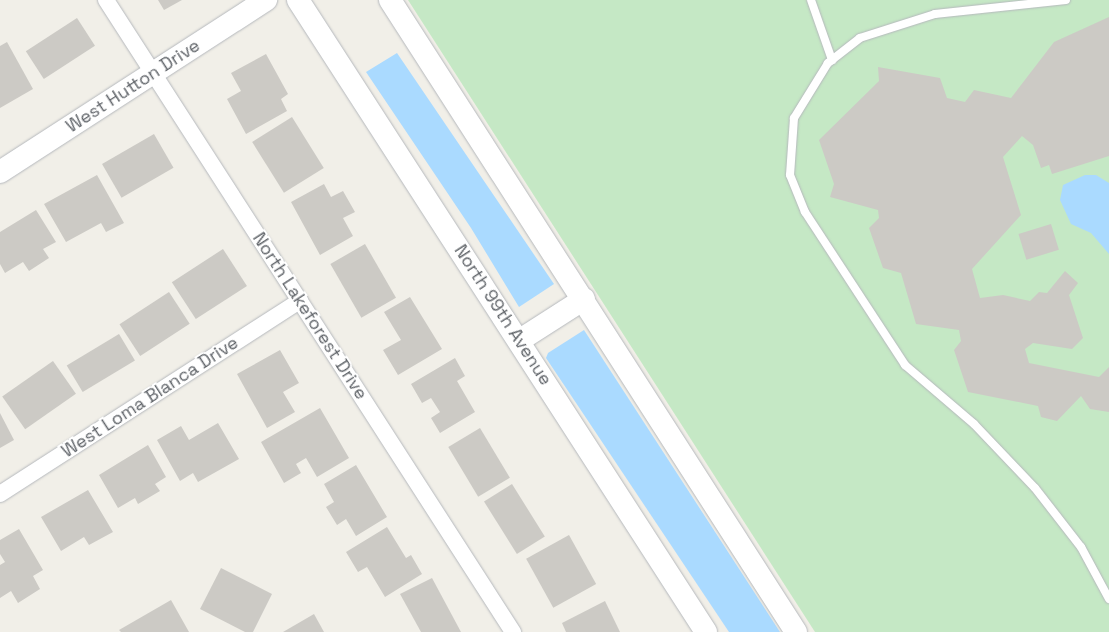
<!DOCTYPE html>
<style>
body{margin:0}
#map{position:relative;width:1109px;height:632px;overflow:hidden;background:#f1efe8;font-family:"Space Grotesk",sans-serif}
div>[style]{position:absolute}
.green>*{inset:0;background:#c5e8c5}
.water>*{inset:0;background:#aadaff}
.building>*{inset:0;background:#cccac5;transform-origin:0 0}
.roads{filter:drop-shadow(0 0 1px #b5b8bc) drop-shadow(0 0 1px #b5b8bc)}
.lane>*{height:8px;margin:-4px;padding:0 4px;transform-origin:4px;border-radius:4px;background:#fff}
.street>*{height:16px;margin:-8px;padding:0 8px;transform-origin:8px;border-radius:8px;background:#fff}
.secondary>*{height:22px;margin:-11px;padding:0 11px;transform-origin:11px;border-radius:11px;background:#fff}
span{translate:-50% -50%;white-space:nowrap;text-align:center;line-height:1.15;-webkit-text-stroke:4px #fff;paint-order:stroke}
.street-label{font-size:18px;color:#5f6368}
</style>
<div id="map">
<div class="green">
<div style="clip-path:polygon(408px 0,1109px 0,1109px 632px,815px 632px)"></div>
</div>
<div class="water">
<div style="clip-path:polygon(397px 53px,554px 284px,519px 307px,471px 228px,366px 72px)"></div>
<div style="clip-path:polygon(1085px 175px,1096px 175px,1109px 183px,1109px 254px,1091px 233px,1071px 224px,1060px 200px,1063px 185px)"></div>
<div style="clip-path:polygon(584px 330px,780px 632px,729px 632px,546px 358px,548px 353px)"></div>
</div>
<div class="building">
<div style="clip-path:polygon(158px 0,182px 0,164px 10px)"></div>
<div style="clip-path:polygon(1109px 17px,1109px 156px,1052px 174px,1049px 165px,1041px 168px,1033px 145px,1022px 136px,1003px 157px,1021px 215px,972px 269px,980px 298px,1003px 295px,1030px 301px,1039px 292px,1047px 293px,1065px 271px,1078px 283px,1069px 295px,1083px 338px,1072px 349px,1033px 343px,1025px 349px,1029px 363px,1099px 377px,1109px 367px,1109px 412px,1090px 409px,1081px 396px,1057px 421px,1041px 417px,1038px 406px,968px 392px,954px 350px,961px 341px,959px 330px,916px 324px,901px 273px,883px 268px,869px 228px,879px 218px,878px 210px,830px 197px,834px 184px,819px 140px,879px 81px,878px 67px,940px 78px,947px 98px,965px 102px,974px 90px,1011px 98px,1054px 42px)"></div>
<div style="left:77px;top:18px;width:33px;height:61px;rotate:57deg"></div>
<div style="clip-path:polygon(7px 42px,33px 89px,0 108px,0 46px)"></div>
<div style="clip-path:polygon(266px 54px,288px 94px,281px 99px,287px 111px,246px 134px,227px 99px,241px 91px,231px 73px)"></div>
<div style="left:292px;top:117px;width:60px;height:47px;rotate:58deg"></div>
<div style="left:154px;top:134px;width:39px;height:60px;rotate:60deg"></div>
<div style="clip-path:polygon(97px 175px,124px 223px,106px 232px,101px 223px,66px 242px,44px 204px)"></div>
<div style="clip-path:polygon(324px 184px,331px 197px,343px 191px,355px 212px,343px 218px,353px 236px,320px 255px,291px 202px)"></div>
<div style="clip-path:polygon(36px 210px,56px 242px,43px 249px,49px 258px,29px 271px,23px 262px,5px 273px,0 264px,0 232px)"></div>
<div style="left:1051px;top:224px;width:27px;height:34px;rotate:73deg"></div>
<div style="left:365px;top:244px;width:62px;height:40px;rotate:60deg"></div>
<div style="left:223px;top:249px;width:44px;height:61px;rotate:57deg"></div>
<div style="left:169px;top:292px;width:38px;height:59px;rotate:57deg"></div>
<div style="clip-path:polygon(410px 297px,442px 349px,398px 375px,383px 350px,401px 340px,384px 312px)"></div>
<div style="left:119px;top:334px;width:31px;height:61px;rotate:59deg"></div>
<div style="clip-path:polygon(280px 350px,299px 383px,283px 392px,295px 412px,267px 428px,237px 374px)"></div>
<div style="clip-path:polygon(455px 358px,465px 376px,457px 381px,475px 412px,440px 433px,431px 418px,440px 412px,431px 398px,422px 403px,411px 384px)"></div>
<div style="left:53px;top:361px;width:40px;height:62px;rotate:55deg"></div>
<div style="clip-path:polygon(320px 408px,349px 458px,317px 477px,306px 458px,296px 464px,301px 473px,284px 483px,261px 442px)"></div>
<div style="clip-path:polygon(0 413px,14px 440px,0 448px)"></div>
<div style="clip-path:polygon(218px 423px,239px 459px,198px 482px,193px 473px,180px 481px,157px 440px,181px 426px,189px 440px)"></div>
<div style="left:480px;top:428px;width:58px;height:37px;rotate:59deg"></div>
<div style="clip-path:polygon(148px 445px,166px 477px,155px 484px,160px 491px,138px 504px,135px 498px,118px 508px,99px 475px)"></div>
<div style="clip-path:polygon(356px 465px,387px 517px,356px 536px,346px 519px,337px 525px,326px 507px,334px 502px,324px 484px)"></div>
<div style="left:512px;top:484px;width:62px;height:33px;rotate:58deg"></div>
<div style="clip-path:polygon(88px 490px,113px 532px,89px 545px,84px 537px,61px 551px,41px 517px)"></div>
<div style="clip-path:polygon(387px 527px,406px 558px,411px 555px,422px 574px,385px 597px,367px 567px,358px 572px,346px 552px)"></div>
<div style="clip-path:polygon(19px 529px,43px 570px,33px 576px,40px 589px,18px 603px,11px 591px,0 598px,0 565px,5px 562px,0 554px,0 540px)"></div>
<div style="left:569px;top:535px;width:56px;height:49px;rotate:61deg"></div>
<div style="clip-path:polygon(221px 568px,272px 594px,253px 632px,245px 632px,200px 609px)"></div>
<div style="clip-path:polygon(432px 578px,461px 632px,421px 632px,400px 594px)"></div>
<div style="clip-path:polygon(171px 600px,189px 632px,121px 632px,119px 630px)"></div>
<div style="clip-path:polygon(605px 601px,620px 632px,566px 632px,562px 623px)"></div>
<div style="clip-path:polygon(314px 614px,324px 632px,283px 632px)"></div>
</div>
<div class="roads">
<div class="lane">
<div style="left:811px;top:0;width:64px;rotate:70.7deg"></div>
<div style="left:1066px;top:0;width:132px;rotate:173.9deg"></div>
<div style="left:935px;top:14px;width:79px;rotate:162.3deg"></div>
<div style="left:860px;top:38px;width:41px;rotate:142deg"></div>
<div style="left:828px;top:63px;width:65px;rotate:121.7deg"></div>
<div style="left:794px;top:118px;width:57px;rotate:94deg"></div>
<div style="left:790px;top:175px;width:40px;rotate:68deg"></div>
<div style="left:805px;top:212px;width:183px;rotate:56.8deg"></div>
<div style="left:905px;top:365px;width:91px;rotate:40.5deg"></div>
<div style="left:974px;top:424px;width:88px;rotate:46.4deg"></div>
<div style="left:1035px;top:488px;width:75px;rotate:52.1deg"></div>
<div style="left:1081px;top:547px;width:59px;rotate:61.7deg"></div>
</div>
<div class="street">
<div style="left:106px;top:0;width:752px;rotate:57.22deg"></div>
<div style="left:0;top:494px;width:357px;rotate:-32.8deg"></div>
</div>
<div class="secondary">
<div style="left:298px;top:0;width:752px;rotate:57.15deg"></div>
<div style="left:390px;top:0;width:751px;rotate:57.28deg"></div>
<div style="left:0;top:172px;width:317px;rotate:-32.9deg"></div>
<div style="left:520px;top:340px;width:76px;rotate:-32.6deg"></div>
</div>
</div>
<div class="street-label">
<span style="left:133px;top:86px;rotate:-33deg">West Hutton Drive</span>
<span style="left:503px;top:315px;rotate:57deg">North 99th Avenue</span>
<span style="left:310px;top:316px;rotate:57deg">North Lakeforest Drive</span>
<span style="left:150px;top:397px;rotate:-33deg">West Loma Blanca Drive</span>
</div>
</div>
